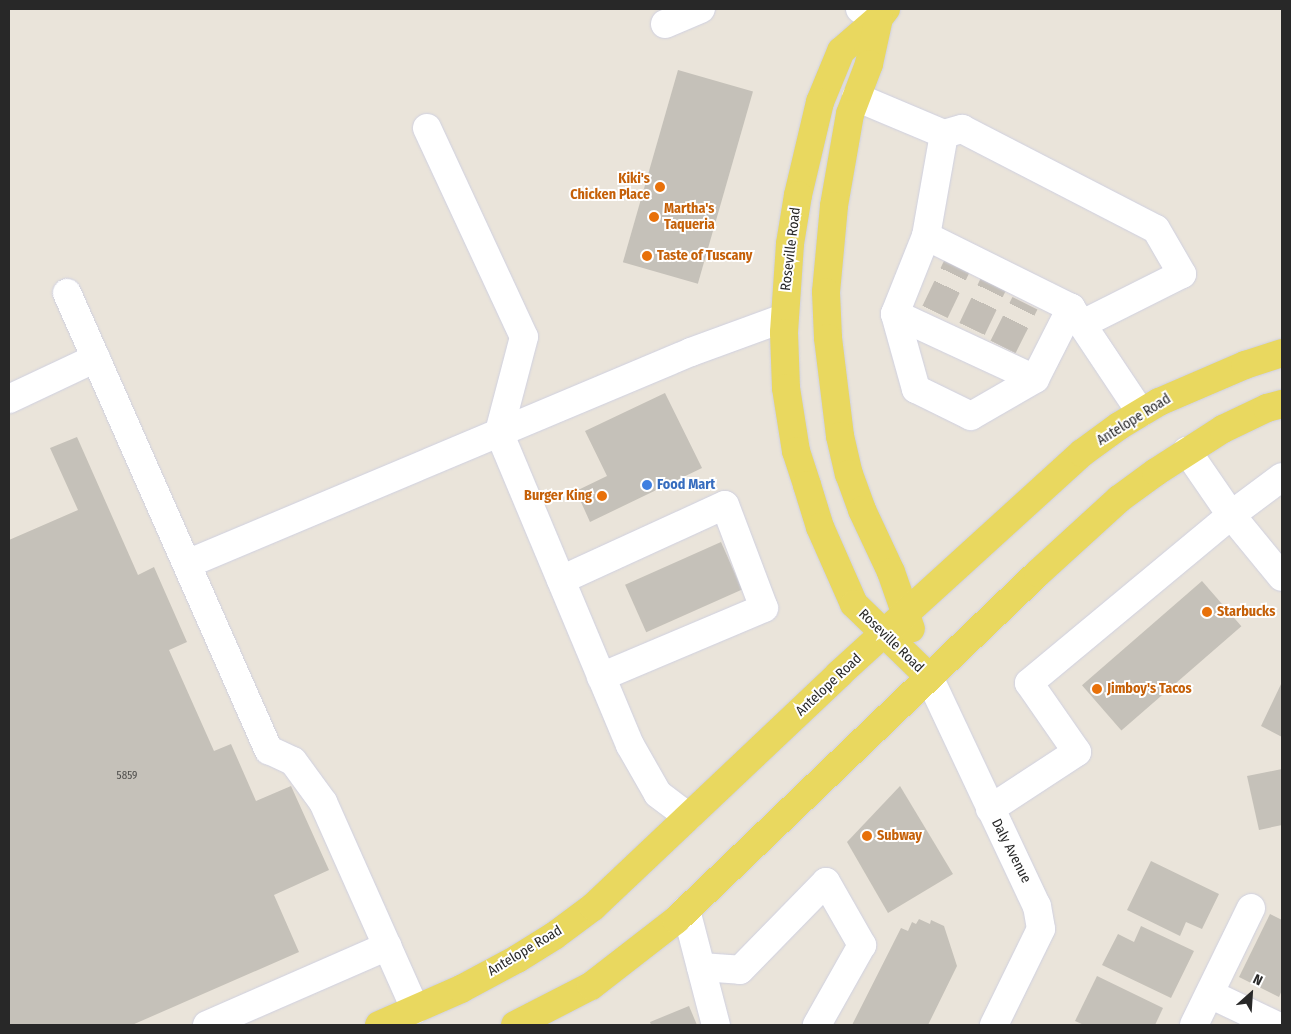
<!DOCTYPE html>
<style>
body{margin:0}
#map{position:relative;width:1291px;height:1034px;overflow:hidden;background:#eae4da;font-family:"Fira Sans Condensed",sans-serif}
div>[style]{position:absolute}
.building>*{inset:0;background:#c5c1b9;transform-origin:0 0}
.minor-tunnel>*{height:28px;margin-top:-14px;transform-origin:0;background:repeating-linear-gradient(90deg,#c3beb6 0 28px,transparent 0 42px)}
.roads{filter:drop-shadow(0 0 1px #cfd0e0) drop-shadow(0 0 1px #cfd0e0)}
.minor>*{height:28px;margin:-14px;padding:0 14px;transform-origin:14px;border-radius:14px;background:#fff}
.major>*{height:28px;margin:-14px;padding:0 14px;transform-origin:14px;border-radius:14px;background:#e9d85f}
.dots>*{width:14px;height:14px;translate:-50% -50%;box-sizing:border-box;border:2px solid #fff;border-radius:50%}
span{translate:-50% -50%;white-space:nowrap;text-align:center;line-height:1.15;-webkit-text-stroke:4px #fff;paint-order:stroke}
.number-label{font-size:11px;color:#4f4e4c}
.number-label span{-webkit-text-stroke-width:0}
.food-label{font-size:14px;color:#c56008;font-weight:700}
.right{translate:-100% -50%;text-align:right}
.left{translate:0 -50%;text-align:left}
.street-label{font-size:14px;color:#282828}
.shop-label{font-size:14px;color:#366cbe;font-weight:700}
.frame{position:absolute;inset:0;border:10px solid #282828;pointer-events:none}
.north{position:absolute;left:1226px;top:969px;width:50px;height:50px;-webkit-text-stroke:4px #fff;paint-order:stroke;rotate:26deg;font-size:14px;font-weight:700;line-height:20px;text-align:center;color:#282828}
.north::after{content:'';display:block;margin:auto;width:18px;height:22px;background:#282828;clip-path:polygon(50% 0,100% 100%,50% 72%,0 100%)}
</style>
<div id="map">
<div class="building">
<div style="left:678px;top:70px;width:78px;height:200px;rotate:16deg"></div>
<div style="clip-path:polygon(665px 393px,702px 468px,590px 522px,576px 491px,607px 476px,585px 431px)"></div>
<div style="clip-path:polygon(77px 437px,138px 575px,154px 567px,187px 642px,169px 650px,214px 751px,231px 744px,256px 801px,291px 786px,329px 870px,274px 895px,299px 952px,132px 1025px,9px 1025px,9px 540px,78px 510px,50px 448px)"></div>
<div style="left:721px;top:542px;width:52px;height:105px;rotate:66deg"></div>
<div style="left:1202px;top:581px;width:60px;height:159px;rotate:49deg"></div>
<div style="clip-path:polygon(1282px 682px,1282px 737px,1261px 726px)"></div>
<div style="clip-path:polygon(1282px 769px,1282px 825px,1259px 830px,1247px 776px)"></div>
<div style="clip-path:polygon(900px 786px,953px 874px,888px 913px,847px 842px)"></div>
<div style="clip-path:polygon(1151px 861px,1219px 894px,1202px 929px,1186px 922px,1180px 936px,1127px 910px)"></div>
<div style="clip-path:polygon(1270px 914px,1282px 920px,1282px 990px,1279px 997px,1239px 977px)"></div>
<div style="clip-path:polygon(919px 919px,930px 924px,931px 920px,944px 926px,957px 966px,928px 1025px,852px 1025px,901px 928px,908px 931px,912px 922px,916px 924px)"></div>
<div style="clip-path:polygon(1141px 926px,1194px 951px,1171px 998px,1102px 965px,1118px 934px,1134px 942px)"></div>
<div style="clip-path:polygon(1097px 976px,1163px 1008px,1155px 1025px,1084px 1025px,1075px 1021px)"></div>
<div style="clip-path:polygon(689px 1006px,697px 1025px,651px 1025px,650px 1022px)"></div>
</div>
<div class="minor-tunnel">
<div style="left:935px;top:312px;width:51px;rotate:-64.4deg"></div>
<div style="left:972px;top:329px;width:49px;rotate:-64.5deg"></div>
<div style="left:1003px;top:347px;width:49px;rotate:-63.4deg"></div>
</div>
<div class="roads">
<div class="minor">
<div style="left:860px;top:9px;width:21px;rotate:25deg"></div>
<div style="left:665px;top:24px;width:39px;rotate:-23deg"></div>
<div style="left:856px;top:97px;width:95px;rotate:22.8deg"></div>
<div style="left:944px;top:134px;width:104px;rotate:100deg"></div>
<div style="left:926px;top:236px;width:162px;rotate:26.4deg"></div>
<div style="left:1071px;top:308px;width:126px;rotate:56.3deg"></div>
<div style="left:427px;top:128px;width:230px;rotate:65.1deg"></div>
<div style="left:524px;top:337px;width:98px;rotate:104.7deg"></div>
<div style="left:499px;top:432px;width:339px;rotate:67.3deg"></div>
<div style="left:630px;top:745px;width:56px;rotate:60.3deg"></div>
<div style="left:658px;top:794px;width:38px;rotate:37deg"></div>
<div style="left:944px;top:134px;width:19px;rotate:-16deg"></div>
<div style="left:962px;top:129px;width:218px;rotate:27.3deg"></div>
<div style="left:1156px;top:229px;width:52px;rotate:60deg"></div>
<div style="left:1182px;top:274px;width:112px;rotate:153.4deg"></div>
<div style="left:926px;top:236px;width:84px;rotate:111.7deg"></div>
<div style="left:895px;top:314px;width:154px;rotate:24.9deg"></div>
<div style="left:1035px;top:379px;width:80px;rotate:-63.1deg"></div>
<div style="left:67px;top:293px;width:500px;rotate:66.2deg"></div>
<div style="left:269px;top:750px;width:26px;rotate:25deg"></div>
<div style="left:293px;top:761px;width:51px;rotate:53.8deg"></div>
<div style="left:323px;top:802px;width:227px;rotate:66deg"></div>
<div style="left:895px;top:314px;width:78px;rotate:74.4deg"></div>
<div style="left:916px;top:389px;width:61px;rotate:26.1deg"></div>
<div style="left:971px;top:416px;width:74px;rotate:-30deg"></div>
<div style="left:9px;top:399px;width:96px;rotate:-25.2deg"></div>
<div style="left:1282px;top:477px;width:64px;rotate:143.3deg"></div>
<div style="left:1231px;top:515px;width:80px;rotate:50.6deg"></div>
<div style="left:187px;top:564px;width:547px;rotate:-22.81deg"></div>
<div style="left:691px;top:352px;width:99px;rotate:-20.1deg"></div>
<div style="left:561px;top:580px;width:180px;rotate:-24.6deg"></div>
<div style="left:725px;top:505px;width:110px;rotate:69.3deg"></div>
<div style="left:764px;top:608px;width:177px;rotate:157.1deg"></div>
<div style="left:929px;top:677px;width:253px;rotate:64.8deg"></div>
<div style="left:1037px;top:906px;width:23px;rotate:80deg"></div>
<div style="left:1041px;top:929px;width:107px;rotate:116.1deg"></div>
<div style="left:990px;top:809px;width:104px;rotate:-33.2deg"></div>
<div style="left:1077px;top:752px;width:84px;rotate:-124.8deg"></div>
<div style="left:1029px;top:683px;width:263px;rotate:-39.7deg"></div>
<div style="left:1231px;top:515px;width:78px;rotate:-124.5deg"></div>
<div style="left:686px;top:910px;width:119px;rotate:75.4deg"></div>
<div style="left:701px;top:967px;width:39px;rotate:4deg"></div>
<div style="left:740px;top:970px;width:123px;rotate:-45.7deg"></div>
<div style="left:826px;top:882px;width:73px;rotate:60.3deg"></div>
<div style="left:862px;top:945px;width:92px;rotate:119.4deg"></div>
<div style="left:1210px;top:994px;width:72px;rotate:25.5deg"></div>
<div style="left:207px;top:1025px;width:197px;rotate:-23.6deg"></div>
<div style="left:1194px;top:1025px;width:130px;rotate:-64deg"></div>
</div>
<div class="major">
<div style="left:886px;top:9px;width:11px;rotate:128deg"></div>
<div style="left:879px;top:18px;width:50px;rotate:139deg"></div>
<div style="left:841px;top:51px;width:55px;rotate:112.4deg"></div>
<div style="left:820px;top:102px;width:96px;rotate:103.3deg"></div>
<div style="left:798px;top:195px;width:50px;rotate:99.3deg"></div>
<div style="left:790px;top:244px;width:89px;rotate:93.9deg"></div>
<div style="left:784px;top:333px;width:55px;rotate:87.9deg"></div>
<div style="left:786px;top:388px;width:64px;rotate:81deg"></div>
<div style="left:796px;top:451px;width:36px;rotate:72deg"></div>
<div style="left:807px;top:485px;width:44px;rotate:72.8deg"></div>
<div style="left:820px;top:527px;width:84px;rotate:66.2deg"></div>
<div style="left:854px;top:604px;width:105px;rotate:44.2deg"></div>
<div style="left:879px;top:18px;width:47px;rotate:102.3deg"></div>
<div style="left:869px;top:64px;width:53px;rotate:110.8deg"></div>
<div style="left:850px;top:114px;width:93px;rotate:99.9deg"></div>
<div style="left:834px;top:206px;width:86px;rotate:95.3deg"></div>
<div style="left:826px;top:292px;width:46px;rotate:87.5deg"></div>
<div style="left:828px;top:338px;width:99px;rotate:83deg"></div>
<div style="left:840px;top:436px;width:39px;rotate:77deg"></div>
<div style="left:849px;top:474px;width:38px;rotate:70deg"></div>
<div style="left:862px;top:510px;width:68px;rotate:64.9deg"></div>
<div style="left:891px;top:572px;width:60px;rotate:70.7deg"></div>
<div style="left:379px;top:1025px;width:90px;rotate:-23.7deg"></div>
<div style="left:461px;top:989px;width:64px;rotate:-28.2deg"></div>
<div style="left:517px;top:959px;width:44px;rotate:-31.9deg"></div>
<div style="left:554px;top:936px;width:49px;rotate:-36.6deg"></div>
<div style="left:593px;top:907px;width:339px;rotate:-43.4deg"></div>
<div style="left:839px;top:674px;width:328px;rotate:-42.3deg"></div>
<div style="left:1082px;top:453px;width:46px;rotate:-36.1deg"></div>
<div style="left:1119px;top:426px;width:47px;rotate:-31deg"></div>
<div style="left:1159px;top:402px;width:94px;rotate:-23.3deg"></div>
<div style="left:1245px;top:365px;width:39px;rotate:-18deg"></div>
<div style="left:515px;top:1025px;width:85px;rotate:-27.2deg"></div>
<div style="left:591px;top:986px;width:108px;rotate:-37.8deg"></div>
<div style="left:676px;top:920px;width:501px;rotate:-43.79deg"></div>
<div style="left:1038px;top:573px;width:110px;rotate:-42.4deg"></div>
<div style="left:1119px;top:499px;width:46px;rotate:-36.1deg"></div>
<div style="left:1156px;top:472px;width:80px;rotate:-32.7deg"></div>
<div style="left:1223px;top:429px;width:49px;rotate:-25.5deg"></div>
<div style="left:1267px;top:408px;width:16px;rotate:-15deg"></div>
</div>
</div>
<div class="dots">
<div style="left:660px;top:187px;background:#e8710a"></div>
<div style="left:654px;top:217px;background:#e8710a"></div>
<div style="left:647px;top:256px;background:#e8710a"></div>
<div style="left:647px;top:485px;background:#3f7fe0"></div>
<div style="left:602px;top:496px;background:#e8710a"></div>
<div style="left:1207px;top:612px;background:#e8710a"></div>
<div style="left:1097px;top:689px;background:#e8710a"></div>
<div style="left:867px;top:836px;background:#e8710a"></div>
</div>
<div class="number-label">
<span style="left:127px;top:776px">5859</span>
</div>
<div class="food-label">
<span class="right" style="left:650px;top:187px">Kiki's<br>Chicken Place</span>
<span class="left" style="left:664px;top:217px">Martha's<br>Taqueria</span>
<span class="left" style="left:657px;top:256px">Taste of Tuscany</span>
<span class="right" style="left:592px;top:496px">Burger King</span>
<span class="left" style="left:1217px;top:612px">Starbucks</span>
<span class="left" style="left:1107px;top:689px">Jimboy's Tacos</span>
<span class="left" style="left:877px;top:836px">Subway</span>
</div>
<div class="street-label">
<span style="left:791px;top:249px;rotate:-83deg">Roseville Road</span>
<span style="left:1134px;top:420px;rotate:-32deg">Antelope Road</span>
<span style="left:891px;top:641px;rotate:44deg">Roseville Road</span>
<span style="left:829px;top:685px;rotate:-43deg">Antelope Road</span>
<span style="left:1011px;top:851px;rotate:63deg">Daly Avenue</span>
<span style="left:525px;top:951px;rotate:-31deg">Antelope Road</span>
</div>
<div class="shop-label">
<span class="left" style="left:657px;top:485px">Food Mart</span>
</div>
<div class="frame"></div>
<div class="north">N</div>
</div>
